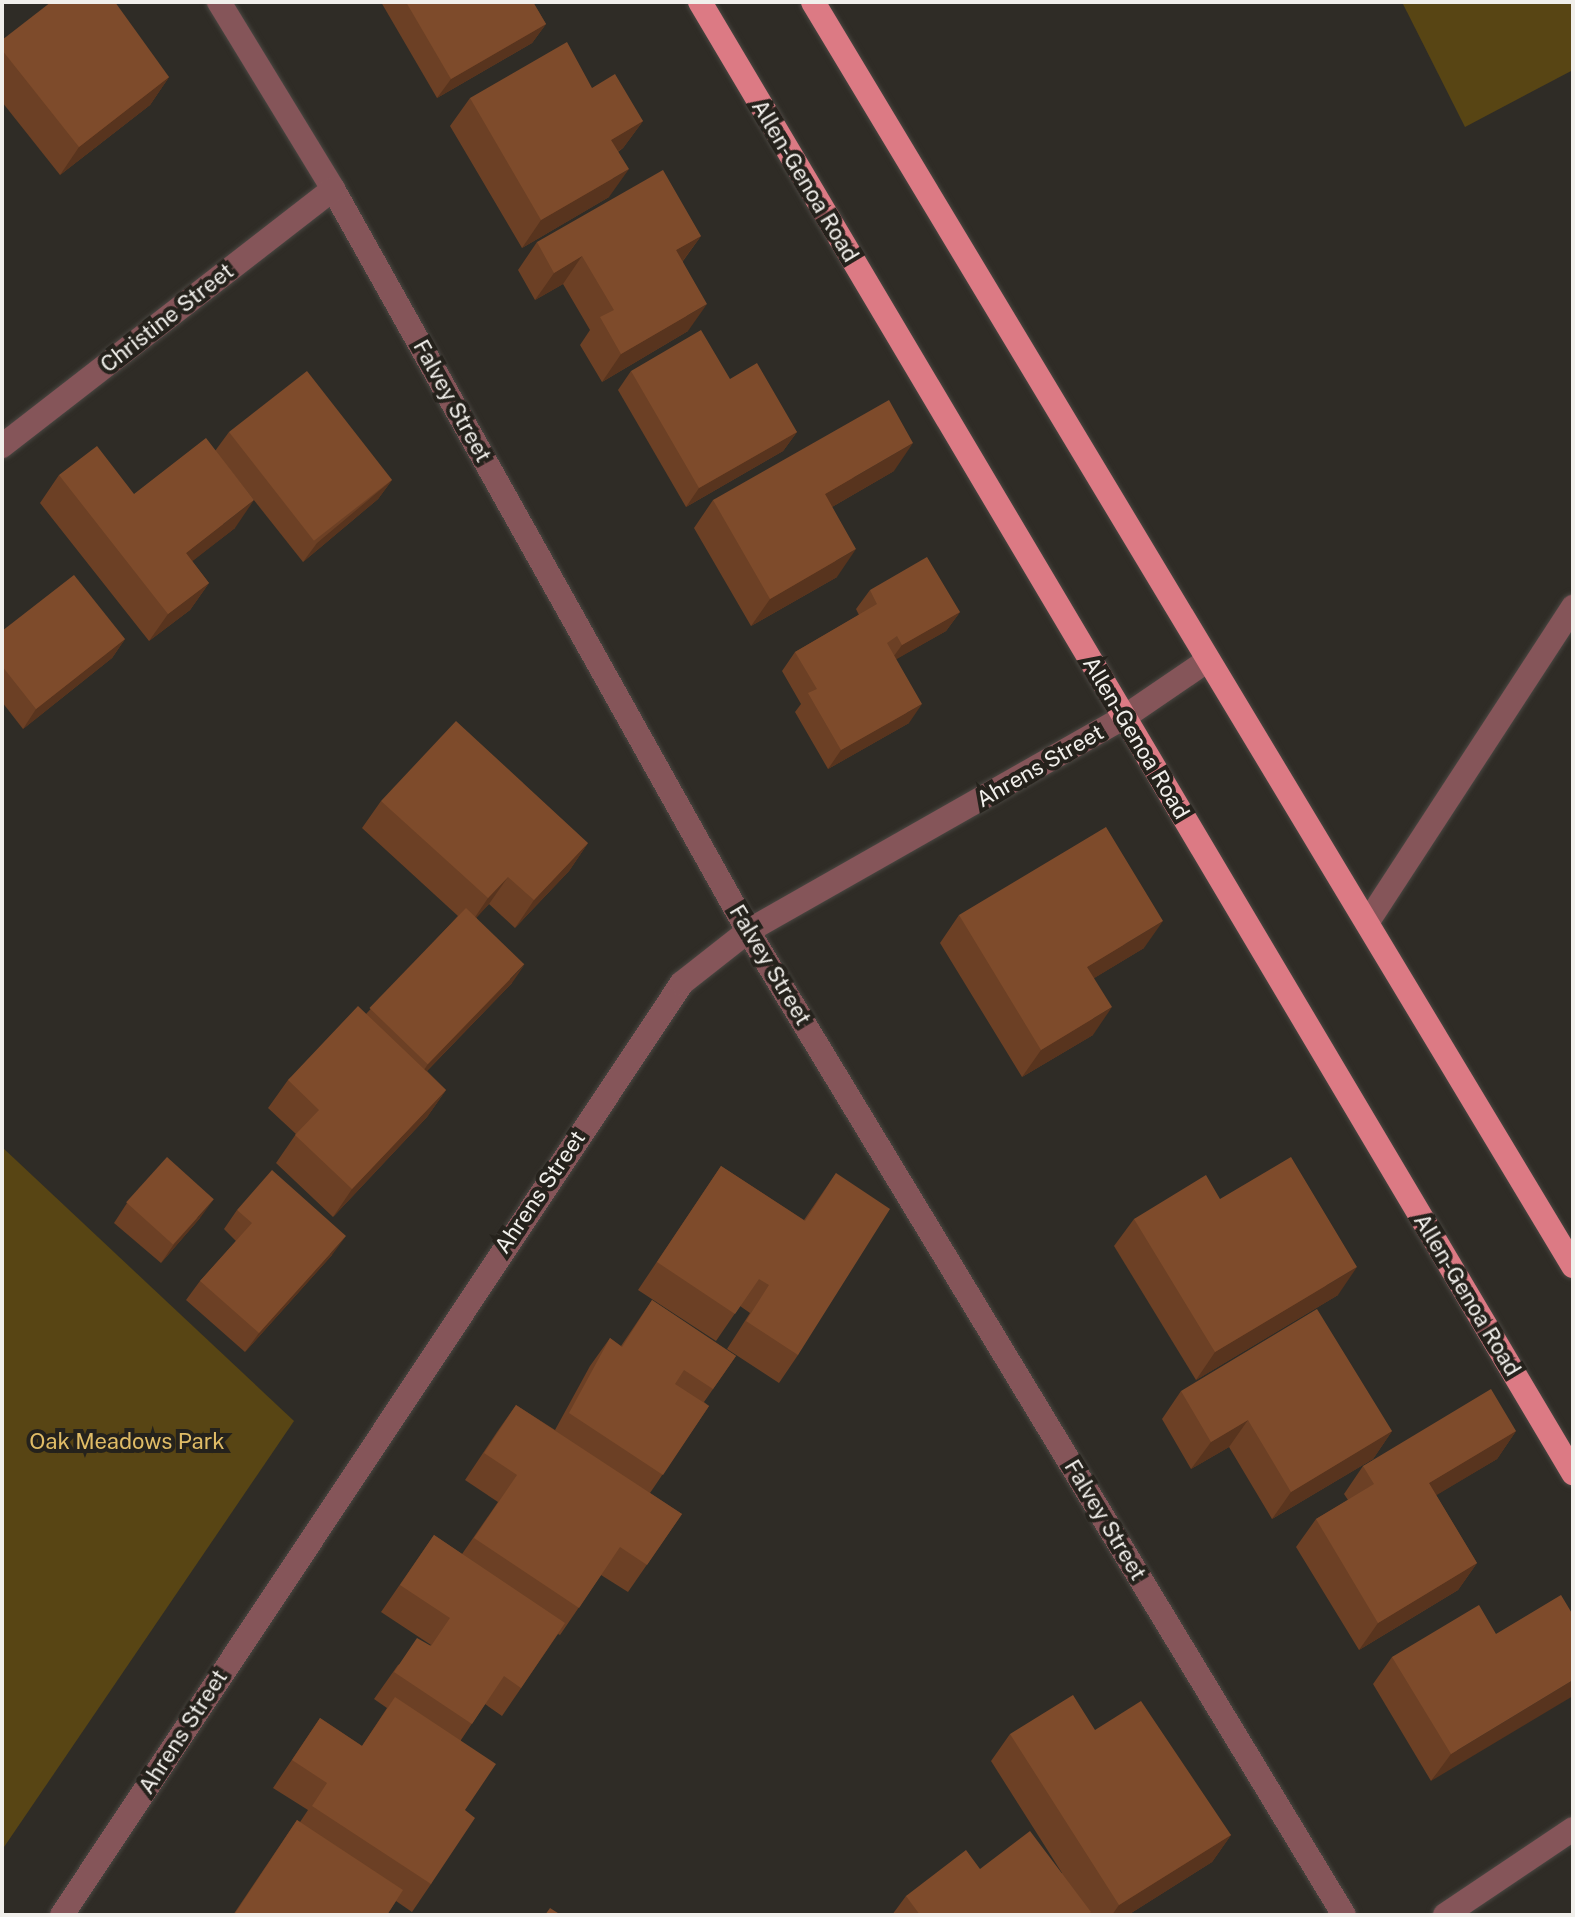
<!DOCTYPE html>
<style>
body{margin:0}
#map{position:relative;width:1575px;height:1917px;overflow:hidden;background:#2f2c26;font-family:"Public Sans",sans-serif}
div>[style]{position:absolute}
.green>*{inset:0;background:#584514}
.roads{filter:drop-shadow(0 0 2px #4a4742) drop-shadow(0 0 2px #4a4742)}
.minor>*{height:24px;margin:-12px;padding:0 12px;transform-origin:12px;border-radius:12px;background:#855559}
.major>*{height:24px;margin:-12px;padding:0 12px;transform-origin:12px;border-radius:12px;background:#dc7a84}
.wall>*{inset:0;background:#6c4025}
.shaded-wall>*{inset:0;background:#58341e}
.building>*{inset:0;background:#7e4b2b;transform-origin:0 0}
span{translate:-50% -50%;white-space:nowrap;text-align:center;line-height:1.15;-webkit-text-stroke:8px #25221c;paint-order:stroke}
.street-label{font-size:22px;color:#f1efeb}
.park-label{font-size:22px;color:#e0bc66}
.frame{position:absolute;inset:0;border:4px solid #f1efeb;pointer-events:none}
</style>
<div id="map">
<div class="green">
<div style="clip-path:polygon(1573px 2px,1573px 70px,1465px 127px,1403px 4px)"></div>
<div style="clip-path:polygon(2px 1147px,294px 1421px,2px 1850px)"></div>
</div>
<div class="roads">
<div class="minor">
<div style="left:219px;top:2px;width:219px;rotate:58.6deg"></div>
<div style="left:333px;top:189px;width:850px;rotate:60.78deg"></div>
<div style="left:748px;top:931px;width:1150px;rotate:58.8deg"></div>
<div style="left:2px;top:446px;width:419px;rotate:-37.8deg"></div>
<div style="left:1369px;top:920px;width:374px;rotate:-56.9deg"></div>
<div style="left:62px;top:1915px;width:1119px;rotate:-56.37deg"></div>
<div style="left:682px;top:983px;width:84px;rotate:-38.2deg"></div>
<div style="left:748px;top:931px;width:431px;rotate:-29.6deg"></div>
<div style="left:1123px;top:718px;width:99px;rotate:-34.3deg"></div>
<div style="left:1445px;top:1915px;width:154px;rotate:-33.9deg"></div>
</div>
<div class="major">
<div style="left:700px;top:2px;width:1711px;rotate:59.31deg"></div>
<div style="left:813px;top:2px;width:1475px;rotate:58.98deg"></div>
</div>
</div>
<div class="wall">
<div style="clip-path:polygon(381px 2px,533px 2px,546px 24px,532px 43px,437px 98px)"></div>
<div style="clip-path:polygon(2px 40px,169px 77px,150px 105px,60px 175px,2px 102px)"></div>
<div style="clip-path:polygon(592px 88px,643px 121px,623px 148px,618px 152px,609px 197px,522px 248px,450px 126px,470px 98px)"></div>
<div style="clip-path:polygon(701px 236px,683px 261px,688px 331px,602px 382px,580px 345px,590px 330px,563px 284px,535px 300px,518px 270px,537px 242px)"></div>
<div style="clip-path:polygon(631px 371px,730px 379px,797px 432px,783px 451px,686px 507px,618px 390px)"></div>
<div style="clip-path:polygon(229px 432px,392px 480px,378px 499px,303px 562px,215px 451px)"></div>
<div style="clip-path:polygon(894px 471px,832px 507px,837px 577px,751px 626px,694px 528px,713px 500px)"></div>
<div style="clip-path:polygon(59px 475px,134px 494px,235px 528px,192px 561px,209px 583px,190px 610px,149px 641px,40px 503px)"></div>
<div style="clip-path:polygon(870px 590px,960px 612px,946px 631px,896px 659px,909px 723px,828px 769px,795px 712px,801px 704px,782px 671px,795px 652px,859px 615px,856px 609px)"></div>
<div style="clip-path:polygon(2px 631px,125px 639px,112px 658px,23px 729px,2px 702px)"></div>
<div style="clip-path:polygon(381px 801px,588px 843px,569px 871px,515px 928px,489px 904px,476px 917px,512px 983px,427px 1071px,446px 1090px,427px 1117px,333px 1217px,276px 1163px,296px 1134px,268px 1108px,288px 1080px,366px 1014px,458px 916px,362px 828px)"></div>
<div style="clip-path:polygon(959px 915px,1144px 948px,1094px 978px,1093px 1035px,1022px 1077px,940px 943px)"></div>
<div style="clip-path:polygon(721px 1166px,804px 1220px,836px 1173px,798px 1355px,779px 1383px,727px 1349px,750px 1313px,740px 1306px,716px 1341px,638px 1290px)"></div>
<div style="clip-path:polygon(1220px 1199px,1338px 1295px,1196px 1380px,1114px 1246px,1134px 1219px)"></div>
<div style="clip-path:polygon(127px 1203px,200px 1218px,161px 1263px,114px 1223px)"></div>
<div style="clip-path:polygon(237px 1210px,332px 1255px,245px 1352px,186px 1300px,200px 1281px,236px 1241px,224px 1229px)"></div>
<div style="clip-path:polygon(652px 1300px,736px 1356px,704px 1402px,709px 1406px,650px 1493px,682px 1514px,628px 1592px,601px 1575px,560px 1635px,558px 1634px,502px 1716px,485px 1704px,461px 1740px,465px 1810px,431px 1884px,412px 1912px,396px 1901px,387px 1915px,233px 1915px,297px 1820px,300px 1822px,308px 1810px,273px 1788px,320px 1718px,362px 1746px,387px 1708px,374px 1699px,398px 1665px,431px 1645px,381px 1612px,434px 1535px,462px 1554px,498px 1502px,465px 1480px,497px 1432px,516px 1405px,555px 1430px,590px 1366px,610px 1338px,621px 1346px)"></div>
<div style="clip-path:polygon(1181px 1391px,1392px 1431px,1373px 1459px,1272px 1519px,1229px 1447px,1191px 1469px,1162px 1419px)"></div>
<div style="clip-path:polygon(1516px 1431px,1497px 1459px,1436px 1495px,1477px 1563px,1458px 1590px,1359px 1650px,1296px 1547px,1316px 1519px,1348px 1500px,1344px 1494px,1363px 1466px)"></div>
<div style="clip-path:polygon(1573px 1615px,1431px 1781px,1373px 1684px,1392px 1657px,1496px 1634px)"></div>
<div style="clip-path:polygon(1095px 1730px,1231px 1835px,1212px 1862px,1128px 1915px,892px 1915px,906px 1896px,980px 1869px,1062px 1873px,991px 1761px,1010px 1734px)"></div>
</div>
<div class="shaded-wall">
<div style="clip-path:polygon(546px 24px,532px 43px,437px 98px,451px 79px)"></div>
<div style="clip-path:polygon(169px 77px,150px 105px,60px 175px,79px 147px)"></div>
<div style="clip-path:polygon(643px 121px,623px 148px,592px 167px,611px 140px)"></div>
<div style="clip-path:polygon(629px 169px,609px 197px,522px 248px,541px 220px)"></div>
<div style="clip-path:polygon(701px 236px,681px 263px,676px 250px)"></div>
<div style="clip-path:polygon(582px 256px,563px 284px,535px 300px,554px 273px)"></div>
<div style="clip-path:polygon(707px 304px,688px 331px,602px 382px,621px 354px)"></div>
<div style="clip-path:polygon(797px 432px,783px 451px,686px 507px,699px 488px)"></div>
<div style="clip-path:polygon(913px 443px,894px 471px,806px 522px,825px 494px)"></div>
<div style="clip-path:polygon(392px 480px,378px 499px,303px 562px,317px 543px)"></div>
<div style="clip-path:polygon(254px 500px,235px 528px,167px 581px,186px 553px)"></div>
<div style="clip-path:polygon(856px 549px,837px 577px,751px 626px,770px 599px)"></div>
<div style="clip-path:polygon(209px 583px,190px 610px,149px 641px,168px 614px)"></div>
<div style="clip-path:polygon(960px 612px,946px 631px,888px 664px,902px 645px)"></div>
<div style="clip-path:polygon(125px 639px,112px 658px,23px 729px,36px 709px)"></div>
<div style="clip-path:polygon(922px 704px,909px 723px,828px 769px,841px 750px)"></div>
<div style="clip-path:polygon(588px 843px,569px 871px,515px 928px,534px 900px)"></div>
<div style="clip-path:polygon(508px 877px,489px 904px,469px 926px,488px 898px)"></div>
<div style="clip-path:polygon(1163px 921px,1144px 948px,1068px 994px,1087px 967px)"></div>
<div style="clip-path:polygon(525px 964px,512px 983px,415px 1083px,428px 1064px)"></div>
<div style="clip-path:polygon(1112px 1007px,1093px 1035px,1022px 1077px,1041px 1050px)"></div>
<div style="clip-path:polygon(446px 1090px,427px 1117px,333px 1217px,352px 1189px)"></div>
<div style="clip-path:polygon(214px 1199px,200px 1218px,161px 1263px,174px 1244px)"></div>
<div style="clip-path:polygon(346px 1236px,332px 1255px,245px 1352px,259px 1333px)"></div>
<div style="clip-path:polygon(1357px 1267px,1338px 1295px,1196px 1380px,1215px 1352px)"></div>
<div style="clip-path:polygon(1248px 1420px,1229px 1447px,1191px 1469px,1211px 1442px)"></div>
<div style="clip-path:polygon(1392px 1431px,1373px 1459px,1272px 1519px,1291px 1492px)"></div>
<div style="clip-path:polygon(1516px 1431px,1497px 1459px,1410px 1511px,1429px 1483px)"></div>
<div style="clip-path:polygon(1477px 1563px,1458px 1590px,1359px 1650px,1378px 1623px)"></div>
<div style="clip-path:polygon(1573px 1680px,1573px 1696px,1431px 1781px,1451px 1754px)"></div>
<div style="clip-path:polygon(1231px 1835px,1212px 1862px,1128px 1915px,1112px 1915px,1119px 1905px)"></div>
</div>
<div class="building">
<div style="clip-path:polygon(51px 2px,115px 2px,169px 77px,79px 147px,2px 50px,2px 40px)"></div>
<div style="clip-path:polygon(406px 2px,533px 2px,546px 24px,451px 79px)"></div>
<div style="clip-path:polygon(567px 42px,592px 88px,615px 74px,643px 121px,611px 140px,629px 169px,541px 220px,470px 98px)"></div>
<div style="clip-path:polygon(663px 170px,701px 236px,676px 250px,707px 304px,621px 354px,600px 317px,614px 310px,582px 256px,554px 273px,537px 242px)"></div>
<div style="clip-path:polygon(701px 330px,730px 379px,757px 363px,797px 432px,699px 488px,631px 371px)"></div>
<div style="left:307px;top:371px;width:138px;height:99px;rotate:52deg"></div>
<div style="clip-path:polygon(889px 400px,913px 443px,825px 494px,856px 549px,770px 599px,713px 500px)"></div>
<div style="clip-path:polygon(206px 438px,254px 500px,186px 553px,209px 583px,168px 614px,59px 475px,97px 446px,134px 494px)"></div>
<div style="clip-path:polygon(927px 557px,960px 612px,902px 645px,897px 636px,887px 643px,922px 704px,841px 750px,808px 693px,817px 689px,795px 652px,877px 604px,870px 590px)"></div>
<div style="clip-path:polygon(74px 575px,125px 639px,36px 709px,2px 666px,2px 631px)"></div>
<div style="clip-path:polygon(456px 721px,588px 843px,534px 900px,508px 877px,488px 898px,381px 801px)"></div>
<div style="clip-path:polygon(1106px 827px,1163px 921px,1087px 967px,1112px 1007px,1041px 1050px,959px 915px)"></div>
<div style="left:466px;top:908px;width:81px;height:139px;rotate:44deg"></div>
<div style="clip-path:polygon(358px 1006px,446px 1090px,352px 1189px,295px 1135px,319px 1110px,288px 1080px)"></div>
<div style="left:167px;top:1157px;width:63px;height:61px;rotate:42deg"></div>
<div style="clip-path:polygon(1291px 1157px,1357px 1267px,1215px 1352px,1134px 1219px,1206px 1175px,1220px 1199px)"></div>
<div style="clip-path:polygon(721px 1166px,805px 1221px,836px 1173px,890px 1209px,798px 1355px,746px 1321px,769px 1285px,759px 1279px,735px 1314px,657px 1262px)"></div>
<div style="clip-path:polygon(272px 1170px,346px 1236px,259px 1333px,200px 1281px,252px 1223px,237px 1210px)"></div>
<div style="clip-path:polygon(652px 1300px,736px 1356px,713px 1389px,684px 1370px,675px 1384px,709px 1406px,663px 1475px,569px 1413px,610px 1338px,622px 1347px)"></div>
<div style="clip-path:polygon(1317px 1309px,1392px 1431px,1291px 1492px,1248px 1420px,1211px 1442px,1181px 1391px)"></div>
<div style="clip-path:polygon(1491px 1389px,1516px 1431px,1429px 1483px,1477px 1563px,1378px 1623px,1316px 1519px,1374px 1484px,1363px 1466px)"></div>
<div style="clip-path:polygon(516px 1405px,682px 1514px,647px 1565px,620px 1547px,579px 1608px,474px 1538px,517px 1475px,484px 1453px)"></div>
<div style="clip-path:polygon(434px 1535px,565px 1623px,521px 1688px,504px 1676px,472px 1724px,394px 1672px,417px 1638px,431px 1646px,450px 1618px,400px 1585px)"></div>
<div style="clip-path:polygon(1561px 1595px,1573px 1615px,1573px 1680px,1451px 1754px,1392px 1657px,1479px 1605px,1496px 1634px)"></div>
<div style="clip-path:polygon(1073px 1695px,1095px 1730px,1141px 1701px,1231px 1835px,1119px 1905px,1010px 1734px)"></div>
<div style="clip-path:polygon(395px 1697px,496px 1764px,465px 1810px,475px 1818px,431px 1884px,312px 1806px,327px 1783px,292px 1760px,320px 1718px,362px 1746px)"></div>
<div style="clip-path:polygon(297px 1820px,403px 1890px,387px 1915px,234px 1915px)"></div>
<div style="clip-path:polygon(1030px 1831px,1091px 1912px,1087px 1915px,920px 1915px,906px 1896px,966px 1850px,980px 1869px)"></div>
<div style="clip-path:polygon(550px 1908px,561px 1915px,545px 1915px)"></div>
</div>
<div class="street-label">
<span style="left:805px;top:181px;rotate:59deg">Allen-Genoa Road</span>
<span style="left:167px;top:318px;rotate:-38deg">Christine Street</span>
<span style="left:452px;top:401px;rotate:61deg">Falvey Street</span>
<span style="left:1136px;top:738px;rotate:59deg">Allen-Genoa Road</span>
<span style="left:1040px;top:766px;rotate:-30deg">Ahrens Street</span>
<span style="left:770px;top:965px;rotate:59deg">Falvey Street</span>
<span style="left:540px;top:1192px;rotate:-56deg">Ahrens Street</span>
<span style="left:1467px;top:1295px;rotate:59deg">Allen-Genoa Road</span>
<span style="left:1105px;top:1520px;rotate:59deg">Falvey Street</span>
<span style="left:183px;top:1732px;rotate:-57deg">Ahrens Street</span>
</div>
<div class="park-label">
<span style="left:127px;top:1442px">Oak Meadows Park</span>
</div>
<div class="frame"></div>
</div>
